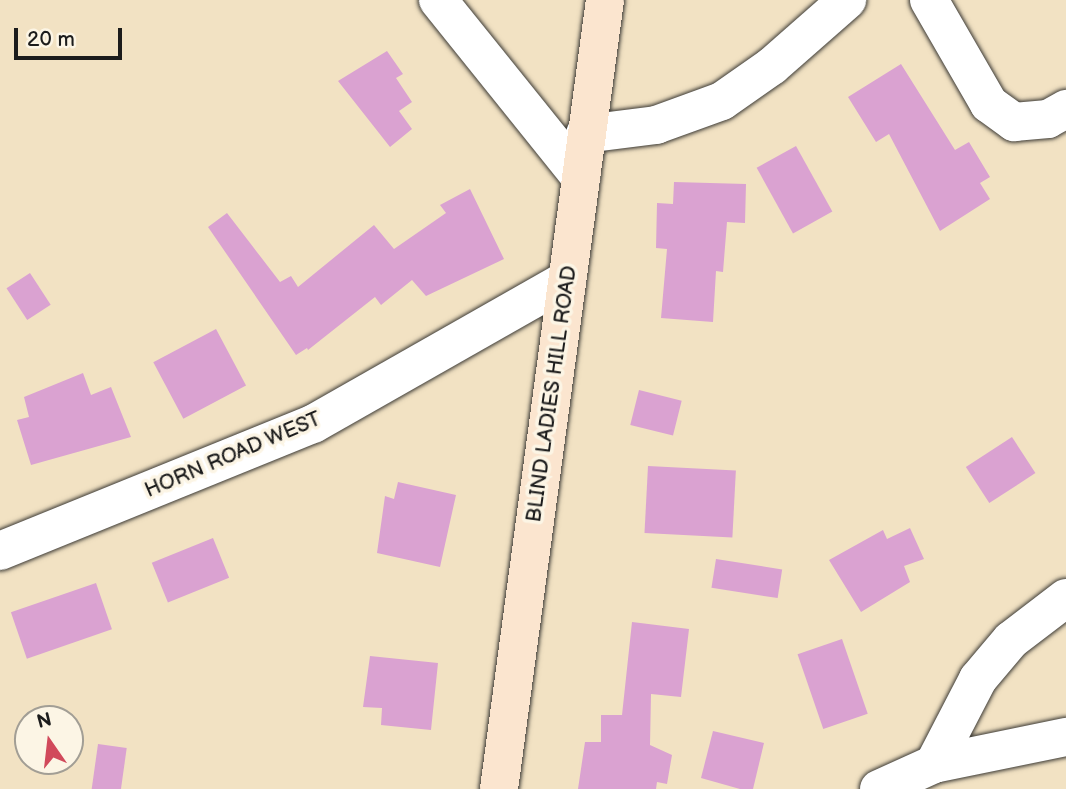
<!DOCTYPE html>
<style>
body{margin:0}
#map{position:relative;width:1066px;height:789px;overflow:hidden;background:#f2e2c3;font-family:"Balsamiq Sans",sans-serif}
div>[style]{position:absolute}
.building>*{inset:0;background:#daa2d1;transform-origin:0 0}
.roads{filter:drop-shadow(0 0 2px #3c3a35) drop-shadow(0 0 2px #3c3a35)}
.street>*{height:38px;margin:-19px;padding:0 19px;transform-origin:19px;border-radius:19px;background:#fff}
.secondary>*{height:38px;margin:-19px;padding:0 19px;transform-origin:19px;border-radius:19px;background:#fbe5cf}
span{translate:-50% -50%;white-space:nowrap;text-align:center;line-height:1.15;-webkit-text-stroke:7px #fcf5e5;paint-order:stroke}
.street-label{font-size:21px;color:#1c1c1c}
.north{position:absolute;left:14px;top:705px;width:70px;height:70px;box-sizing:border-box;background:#fcf5e5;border:2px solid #a29e95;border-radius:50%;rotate:346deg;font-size:19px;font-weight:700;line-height:28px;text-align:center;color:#1c1c1c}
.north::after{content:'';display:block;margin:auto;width:24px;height:32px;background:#d1495b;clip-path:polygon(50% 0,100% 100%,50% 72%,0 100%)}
.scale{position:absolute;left:14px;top:28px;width:108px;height:32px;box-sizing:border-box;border:4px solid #1c1c1c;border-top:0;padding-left:9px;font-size:21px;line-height:24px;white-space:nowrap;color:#1c1c1c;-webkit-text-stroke:5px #fcf5e5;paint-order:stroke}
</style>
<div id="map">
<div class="building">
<div style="clip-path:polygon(387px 51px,403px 74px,396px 78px,412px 102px,399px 111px,412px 129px,390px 147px,338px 81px)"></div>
<div style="clip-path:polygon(901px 64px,955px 150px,969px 142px,990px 177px,980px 183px,990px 199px,940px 231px,889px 134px,876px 142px,848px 97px)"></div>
<div style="left:796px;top:146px;width:75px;height:45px;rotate:61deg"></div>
<div style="clip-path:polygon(674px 182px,746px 184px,745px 223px,727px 222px,723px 272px,716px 271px,713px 322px,661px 318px,667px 249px,656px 248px,657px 203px,673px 204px)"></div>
<div style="clip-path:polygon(470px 189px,504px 259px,426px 296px,412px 280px,381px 305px,375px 297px,308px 350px,307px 348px,296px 355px,208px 227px,227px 213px,280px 282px,291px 276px,298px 287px,374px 225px,394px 249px,446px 213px,440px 205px)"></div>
<div style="left:30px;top:273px;width:38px;height:28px;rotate:57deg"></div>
<div style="left:216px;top:329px;width:64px;height:71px;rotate:62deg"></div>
<div style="clip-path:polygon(83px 373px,91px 395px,111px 387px,131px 437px,31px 465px,17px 420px,29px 417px,24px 397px)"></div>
<div style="left:639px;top:390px;width:44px;height:36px;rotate:14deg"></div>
<div style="left:1012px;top:437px;width:43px;height:55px;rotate:57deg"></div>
<div style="left:648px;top:466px;width:88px;height:67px;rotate:3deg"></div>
<div style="clip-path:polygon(398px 482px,456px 495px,440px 567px,377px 553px,385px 496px,394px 499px)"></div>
<div style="clip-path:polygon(910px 528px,924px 559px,904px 566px,910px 582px,861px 612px,829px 560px,883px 530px,887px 539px)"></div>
<div style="left:213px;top:538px;width:43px;height:66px;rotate:68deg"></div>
<div style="left:716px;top:559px;width:67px;height:29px;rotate:9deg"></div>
<div style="left:96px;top:583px;width:49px;height:90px;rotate:71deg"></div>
<div style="clip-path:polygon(632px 622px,689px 629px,681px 697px,651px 694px,650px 745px,672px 755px,667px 784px,657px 782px,656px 789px,578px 789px,585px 742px,601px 742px,601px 715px,622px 715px)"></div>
<div style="left:842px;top:639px;width:79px;height:47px;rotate:71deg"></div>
<div style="clip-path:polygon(370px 656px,438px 663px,431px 730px,381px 725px,382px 708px,363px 707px)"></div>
<div style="clip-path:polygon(713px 731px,764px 743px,753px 789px,740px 789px,701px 778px)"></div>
<div style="left:98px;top:744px;width:29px;height:46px;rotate:8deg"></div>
</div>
<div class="roads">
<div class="street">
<div style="left:438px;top:0;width:228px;rotate:51.2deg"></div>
<div style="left:929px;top:0;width:120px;rotate:60deg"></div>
<div style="left:989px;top:104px;width:31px;rotate:36deg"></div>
<div style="left:1014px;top:122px;width:34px;rotate:-5deg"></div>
<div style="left:1048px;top:119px;width:21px;rotate:-29deg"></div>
<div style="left:585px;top:134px;width:72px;rotate:-7.2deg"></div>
<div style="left:656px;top:125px;width:70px;rotate:-20deg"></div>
<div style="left:722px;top:101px;width:61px;rotate:-35deg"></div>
<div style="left:772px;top:66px;width:100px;rotate:-41.3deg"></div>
<div style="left:0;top:551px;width:338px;rotate:-22.1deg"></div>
<div style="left:313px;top:424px;width:292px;rotate:-29.6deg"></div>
<div style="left:934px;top:764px;width:96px;rotate:-62.6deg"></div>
<div style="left:978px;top:679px;width:51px;rotate:-49.8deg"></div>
<div style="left:1011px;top:640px;width:69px;rotate:-37.4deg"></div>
<div style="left:879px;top:789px;width:60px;rotate:-24.4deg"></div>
<div style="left:934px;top:764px;width:135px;rotate:-11.6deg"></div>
</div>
<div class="secondary">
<div style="left:499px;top:789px;width:796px;rotate:-82.35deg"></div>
</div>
</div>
<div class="street-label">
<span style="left:552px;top:394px;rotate:-82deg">BLIND LADIES HILL ROAD</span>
<span style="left:233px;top:455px;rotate:-23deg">HORN ROAD WEST</span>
</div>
<div class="north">N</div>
<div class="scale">20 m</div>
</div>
